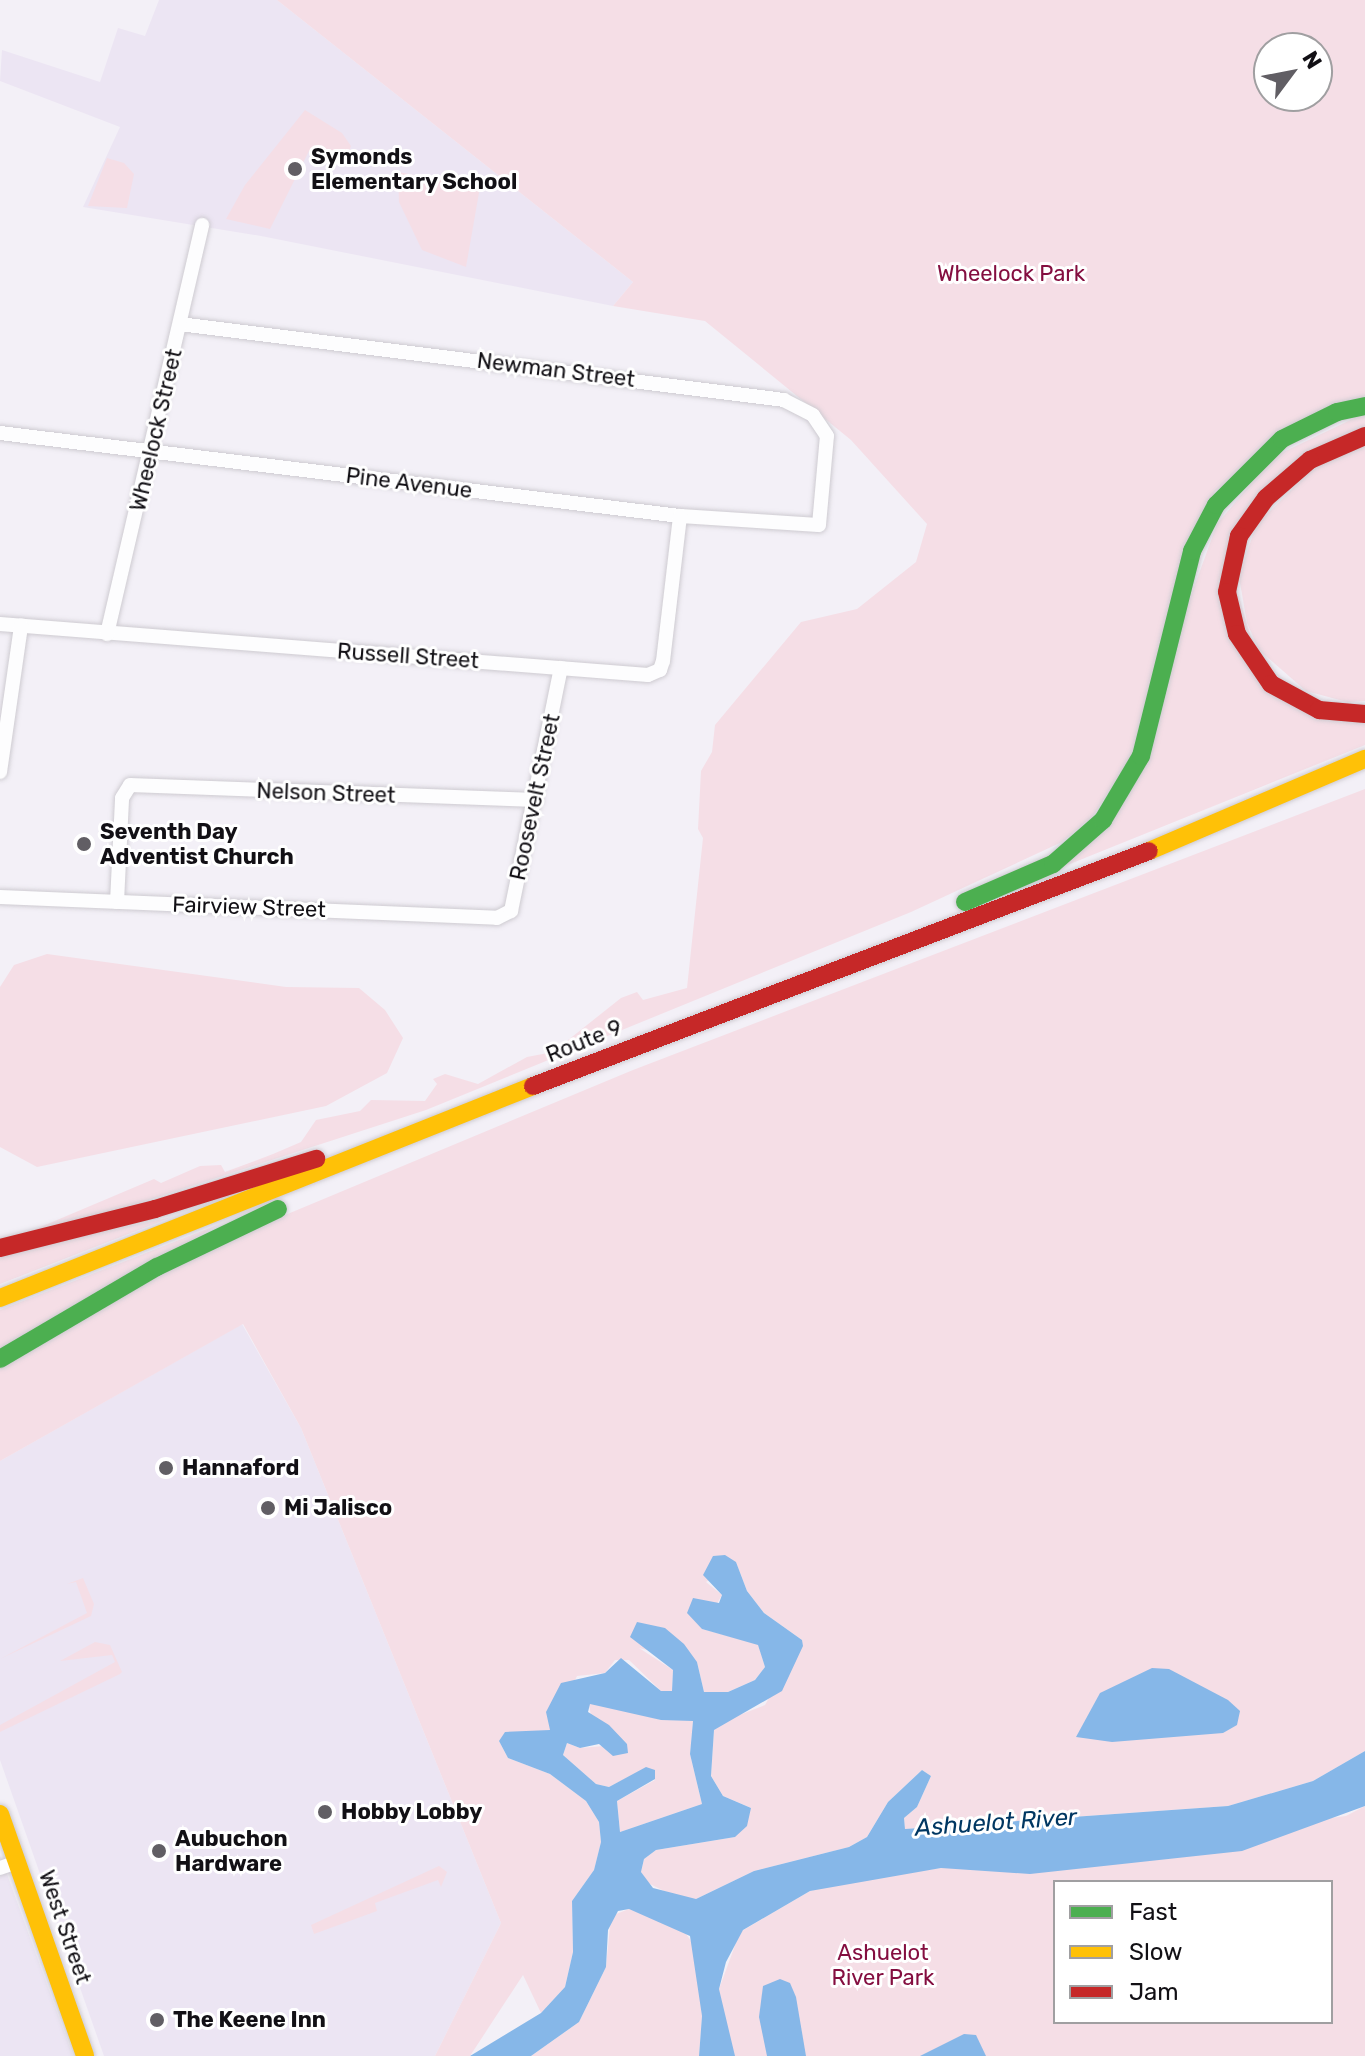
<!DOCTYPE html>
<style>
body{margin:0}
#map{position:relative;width:1365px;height:2056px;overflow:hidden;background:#f3f0f7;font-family:Rubik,sans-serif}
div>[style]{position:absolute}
.built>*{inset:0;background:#ece5f3}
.green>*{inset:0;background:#f5dee6}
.water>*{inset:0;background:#86b7e8}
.roads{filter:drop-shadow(0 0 2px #cecbd1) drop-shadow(0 0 2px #cecbd1)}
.street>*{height:14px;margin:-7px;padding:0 7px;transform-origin:7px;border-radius:7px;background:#fdfdfe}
.fast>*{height:18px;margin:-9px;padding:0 9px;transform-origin:9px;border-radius:9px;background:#4caf50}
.slow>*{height:18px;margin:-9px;padding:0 9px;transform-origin:9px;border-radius:9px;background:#ffc107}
.jam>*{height:18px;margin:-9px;padding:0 9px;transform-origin:9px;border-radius:9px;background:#c62828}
.dots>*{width:22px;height:22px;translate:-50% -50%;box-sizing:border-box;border:4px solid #fff;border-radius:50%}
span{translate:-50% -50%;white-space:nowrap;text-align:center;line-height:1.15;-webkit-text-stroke:6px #fff;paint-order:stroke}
.poi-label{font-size:22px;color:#121015;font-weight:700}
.left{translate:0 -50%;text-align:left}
.park-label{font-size:22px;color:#840e40}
.street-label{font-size:22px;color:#121015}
.water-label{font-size:24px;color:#003762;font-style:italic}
.legend{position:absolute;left:1053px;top:1880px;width:280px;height:144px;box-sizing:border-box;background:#fff;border:2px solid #a09fa1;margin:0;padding:10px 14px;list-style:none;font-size:24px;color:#121015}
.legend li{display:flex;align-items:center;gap:16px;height:40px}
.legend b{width:40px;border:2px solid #a09fa1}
.north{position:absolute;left:1253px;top:32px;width:80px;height:80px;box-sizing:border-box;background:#fff;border:2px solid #a09fa1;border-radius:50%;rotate:58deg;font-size:22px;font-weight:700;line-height:32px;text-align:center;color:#121015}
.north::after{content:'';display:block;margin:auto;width:28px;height:36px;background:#615e64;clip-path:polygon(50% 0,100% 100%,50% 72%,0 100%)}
</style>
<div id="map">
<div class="built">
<div style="clip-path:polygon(159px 0,277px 0,633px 282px,613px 306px,261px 236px,83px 207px,120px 127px,0 81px,2px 50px,100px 82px,118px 28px,145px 36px)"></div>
<div style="clip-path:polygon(242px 1324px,301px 1428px,501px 1923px,435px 2056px,104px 2056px,0 1760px,0 1461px)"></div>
<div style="clip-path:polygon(0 1855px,57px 2012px,73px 2056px,0 2056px)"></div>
</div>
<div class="green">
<div style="clip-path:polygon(evenodd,277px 0,1365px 0,1365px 396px,1215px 491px,1137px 747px,1093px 816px,1062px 842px,911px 912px,426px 1110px,136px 1204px,31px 1231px,154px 1179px,161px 1183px,200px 1166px,221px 1165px,225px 1172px,273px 1154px,301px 1142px,316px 1120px,360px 1111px,371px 1100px,425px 1101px,437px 1084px,433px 1079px,445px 1074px,478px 1084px,527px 1057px,553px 1052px,621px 998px,637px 992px,643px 1000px,687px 988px,703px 838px,698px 829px,701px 771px,712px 752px,715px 725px,801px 622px,857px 609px,916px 562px,927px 524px,851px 440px,705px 321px,613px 306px,633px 282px,277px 0,1269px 48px,1317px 48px,1317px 96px,1269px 96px,1269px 48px)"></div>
<div style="clip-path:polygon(305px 110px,342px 133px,351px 146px,347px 158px,309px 151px,270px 229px,226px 219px,245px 185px)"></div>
<div style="clip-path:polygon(107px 158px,124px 163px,134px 174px,127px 208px,88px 206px)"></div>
<div style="clip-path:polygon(398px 172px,480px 187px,466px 267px,422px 250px,399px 202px)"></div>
<div style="clip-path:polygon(1365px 413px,1365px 432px,1323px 447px,1227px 557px,1264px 681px,1365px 717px,1365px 745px,1065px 866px,1111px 816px,1217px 524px,1273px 457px)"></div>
<div style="clip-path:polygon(1365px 445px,1365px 701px,1347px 702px,1306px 691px,1259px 650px,1247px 623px,1239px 577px,1256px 525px,1314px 468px)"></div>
<div style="clip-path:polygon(1365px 789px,1365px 1751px,1313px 1781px,1228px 1806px,905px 1829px,904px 1818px,917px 1807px,931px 1776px,922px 1770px,888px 1802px,867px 1837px,849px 1847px,754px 1871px,696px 1899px,678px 1898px,648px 1883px,641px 1872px,644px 1859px,656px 1850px,735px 1837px,751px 1808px,723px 1796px,711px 1776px,714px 1730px,719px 1723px,765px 1705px,802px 1640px,764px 1613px,747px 1591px,736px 1562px,706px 1582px,722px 1595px,702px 1629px,758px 1644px,765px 1667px,755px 1680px,728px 1692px,704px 1692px,697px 1662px,639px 1648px,673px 1670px,672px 1691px,661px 1691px,629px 1660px,615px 1660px,605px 1673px,577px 1676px,550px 1730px,499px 1741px,508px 1758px,550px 1774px,586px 1801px,599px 1822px,601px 1842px,594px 1870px,572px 1901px,573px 1952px,565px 1987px,541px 2013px,523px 1975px,470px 2056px,435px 2056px,501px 1923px,301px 1428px,243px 1324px,0 1461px,0 1366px,206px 1248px,633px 1070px)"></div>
<div style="clip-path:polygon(47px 954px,286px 987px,359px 988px,385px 1010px,403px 1038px,387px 1073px,326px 1106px,37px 1167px,0 1147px,0 987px,14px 965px)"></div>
<div style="clip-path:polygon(172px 1217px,0 1284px,0 1253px)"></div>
<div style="clip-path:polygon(220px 1224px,0 1350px,0 1310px)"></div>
<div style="clip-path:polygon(83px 1578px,94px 1604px,91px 1616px,0 1659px,87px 1613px,76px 1582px,67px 1584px)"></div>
<div style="clip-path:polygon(95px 1642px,110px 1645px,122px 1672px,120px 1674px,0 1732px,0 1725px,115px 1662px,112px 1655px,60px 1661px)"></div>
<div style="clip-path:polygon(589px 1704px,608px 1704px,661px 1720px,693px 1720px,690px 1754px,702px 1804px,620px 1832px,617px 1801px,655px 1780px,646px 1768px,609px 1787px,596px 1784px,563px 1755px,567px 1743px,580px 1748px,627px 1744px,591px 1716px)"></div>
<div style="clip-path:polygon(evenodd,1365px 1806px,1365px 2056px,724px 2056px,719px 1989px,740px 1932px,810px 1891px,848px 1880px,1346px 1816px,1365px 1806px,1055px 1882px,1331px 1882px,1331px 2022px,1055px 2022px,1055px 1882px)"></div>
<div style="clip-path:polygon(439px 1866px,447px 1872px,441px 1887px,438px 1880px,375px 1903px,377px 1911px,314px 1934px,311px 1925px)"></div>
<div style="clip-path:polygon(629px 1909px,684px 1931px,696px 1948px,702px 2016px,699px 2056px,531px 2056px,579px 2022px,606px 1967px,611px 1916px)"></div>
</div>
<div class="water">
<div style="clip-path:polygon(evenodd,725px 1555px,736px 1562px,747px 1591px,764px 1613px,802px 1640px,803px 1646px,782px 1691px,714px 1730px,711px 1776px,723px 1796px,751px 1808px,747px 1826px,735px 1837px,656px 1850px,644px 1859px,641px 1872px,653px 1888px,696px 1899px,754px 1871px,849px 1847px,867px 1837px,888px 1802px,922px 1770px,931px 1776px,917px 1807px,904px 1818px,905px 1829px,1228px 1806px,1313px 1781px,1365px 1751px,1365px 1806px,1242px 1851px,1030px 1874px,941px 1868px,810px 1891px,743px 1930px,726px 1962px,719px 1989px,735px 2056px,699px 2056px,702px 2016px,690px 1936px,629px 1909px,618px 1911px,608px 1930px,606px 1967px,579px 2022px,531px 2056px,470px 2056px,541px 2013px,565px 1987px,573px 1952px,572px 1901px,594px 1870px,601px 1842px,599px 1822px,586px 1801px,550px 1774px,508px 1758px,499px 1741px,505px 1732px,550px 1730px,546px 1712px,561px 1683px,605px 1673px,621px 1658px,661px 1691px,672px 1691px,673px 1670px,630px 1637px,637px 1622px,665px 1628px,684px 1644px,697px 1662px,704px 1692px,728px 1692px,755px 1680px,765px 1667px,758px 1645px,702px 1629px,687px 1613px,693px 1598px,719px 1603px,722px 1595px,703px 1575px,713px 1556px,725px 1555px,590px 1704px,661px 1720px,693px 1721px,690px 1754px,702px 1804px,620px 1832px,617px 1801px,655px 1779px,655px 1770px,646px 1767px,609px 1787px,596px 1784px,563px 1755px,567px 1743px,580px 1748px,599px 1744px,613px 1756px,628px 1753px,627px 1744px,609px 1725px,588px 1712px,590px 1704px)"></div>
<div style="clip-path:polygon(1152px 1668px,1169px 1669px,1228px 1700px,1240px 1711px,1237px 1725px,1223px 1733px,1112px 1742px,1076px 1737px,1100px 1693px)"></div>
<div style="clip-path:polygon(780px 1979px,790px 1983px,796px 1997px,806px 2056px,767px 2056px,759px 2017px,763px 1986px)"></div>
<div style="clip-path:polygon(964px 2034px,976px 2035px,986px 2056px,920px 2056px)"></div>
</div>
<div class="roads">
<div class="street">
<div style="left:0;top:433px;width:685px;rotate:6.96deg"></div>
<div style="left:680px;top:516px;width:139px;rotate:3.7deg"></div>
<div style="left:819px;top:525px;width:89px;rotate:-84.9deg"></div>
<div style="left:827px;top:436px;width:25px;rotate:-124deg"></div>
<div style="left:813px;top:415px;width:33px;rotate:-153deg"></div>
<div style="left:784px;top:400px;width:609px;rotate:-172.83deg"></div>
<div style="left:0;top:624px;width:650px;rotate:4.5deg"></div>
<div style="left:648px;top:675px;width:13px;rotate:-23deg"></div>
<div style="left:660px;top:670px;width:9px;rotate:-72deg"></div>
<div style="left:663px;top:661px;width:146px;rotate:-83.3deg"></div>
<div style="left:107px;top:634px;width:420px;rotate:-76.9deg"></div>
<div style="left:0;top:772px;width:148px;rotate:-81.8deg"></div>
<div style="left:0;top:897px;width:497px;rotate:2.4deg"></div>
<div style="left:497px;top:918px;width:16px;rotate:-27deg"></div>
<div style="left:511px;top:911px;width:248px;rotate:-78.4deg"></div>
<div style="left:117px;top:902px;width:104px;rotate:-87.2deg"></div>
<div style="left:122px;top:798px;width:15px;rotate:-58deg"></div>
<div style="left:130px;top:785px;width:406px;rotate:2.1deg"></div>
<div style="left:0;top:1868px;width:18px;rotate:-19deg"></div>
</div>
<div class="fast">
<div style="left:965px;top:902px;width:96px;rotate:-23.4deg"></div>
<div style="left:1053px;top:864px;width:67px;rotate:-41.3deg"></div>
<div style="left:1103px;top:820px;width:74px;rotate:-59.3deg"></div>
<div style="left:1141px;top:756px;width:211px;rotate:-76deg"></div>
<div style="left:1192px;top:551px;width:52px;rotate:-62.4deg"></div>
<div style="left:1216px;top:505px;width:93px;rotate:-45deg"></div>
<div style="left:1282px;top:439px;width:61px;rotate:-26.1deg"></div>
<div style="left:1337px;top:412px;width:29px;rotate:-12deg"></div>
<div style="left:0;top:1359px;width:182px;rotate:-30.4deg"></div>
<div style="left:157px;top:1267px;width:134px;rotate:-25.6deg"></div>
</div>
<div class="slow">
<div style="left:1149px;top:851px;width:235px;rotate:-23.1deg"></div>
<div style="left:0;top:1298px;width:574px;rotate:-21.69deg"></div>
<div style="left:0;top:1814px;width:256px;rotate:70.6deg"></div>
</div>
<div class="jam">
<div style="left:1365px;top:436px;width:60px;rotate:156.4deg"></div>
<div style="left:1310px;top:460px;width:58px;rotate:139.2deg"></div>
<div style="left:1266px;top:498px;width:47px;rotate:125.4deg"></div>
<div style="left:1239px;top:536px;width:57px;rotate:102.1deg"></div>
<div style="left:1227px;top:592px;width:43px;rotate:76.6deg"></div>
<div style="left:1237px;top:634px;width:60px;rotate:55.8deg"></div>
<div style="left:1271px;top:684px;width:55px;rotate:28.4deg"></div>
<div style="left:1319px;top:710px;width:46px;rotate:5deg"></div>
<div style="left:533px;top:1086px;width:659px;rotate:-20.88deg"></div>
<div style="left:0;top:1248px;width:160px;rotate:-14.1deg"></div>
<div style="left:155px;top:1209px;width:169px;rotate:-17.3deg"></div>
</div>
</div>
<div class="dots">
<div style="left:295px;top:169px;background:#615e64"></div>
<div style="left:84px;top:844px;background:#615e64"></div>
<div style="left:166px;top:1468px;background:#615e64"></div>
<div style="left:268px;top:1508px;background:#615e64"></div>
<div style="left:325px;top:1812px;background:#615e64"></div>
<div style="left:159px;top:1851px;background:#615e64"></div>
<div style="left:157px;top:2020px;background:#615e64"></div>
</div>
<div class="poi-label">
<span class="left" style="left:311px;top:169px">Symonds<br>Elementary School</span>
<span class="left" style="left:100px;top:844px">Seventh Day<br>Adventist Church</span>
<span class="left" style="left:182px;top:1468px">Hannaford</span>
<span class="left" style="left:284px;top:1508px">Mi Jalisco</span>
<span class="left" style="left:341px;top:1812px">Hobby Lobby</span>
<span class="left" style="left:175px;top:1851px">Aubuchon<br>Hardware</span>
<span class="left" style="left:173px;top:2020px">The Keene Inn</span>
</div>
<div class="park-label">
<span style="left:1011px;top:274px">Wheelock Park</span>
<span style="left:883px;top:1965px">Ashuelot<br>River Park</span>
</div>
<div class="street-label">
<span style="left:556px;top:370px;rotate:7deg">Newman Street</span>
<span style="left:156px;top:430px;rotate:-77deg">Wheelock Street</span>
<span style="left:409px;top:483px;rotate:7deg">Pine Avenue</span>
<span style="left:408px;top:656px;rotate:4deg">Russell Street</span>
<span style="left:326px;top:793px;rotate:2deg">Nelson Street</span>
<span style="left:535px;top:797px;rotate:-78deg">Roosevelt Street</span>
<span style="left:249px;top:907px;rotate:2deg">Fairview Street</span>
<span style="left:584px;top:1041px;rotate:-22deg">Route 9</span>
<span style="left:65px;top:1927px;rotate:71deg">West Street</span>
</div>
<div class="water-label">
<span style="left:996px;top:1823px;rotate:-4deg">Ashuelot River</span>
</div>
<ul class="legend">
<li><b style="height:10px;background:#4caf50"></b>Fast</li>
<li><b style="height:10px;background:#ffc107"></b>Slow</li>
<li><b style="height:10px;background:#c62828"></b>Jam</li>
</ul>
<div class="north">N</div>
</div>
